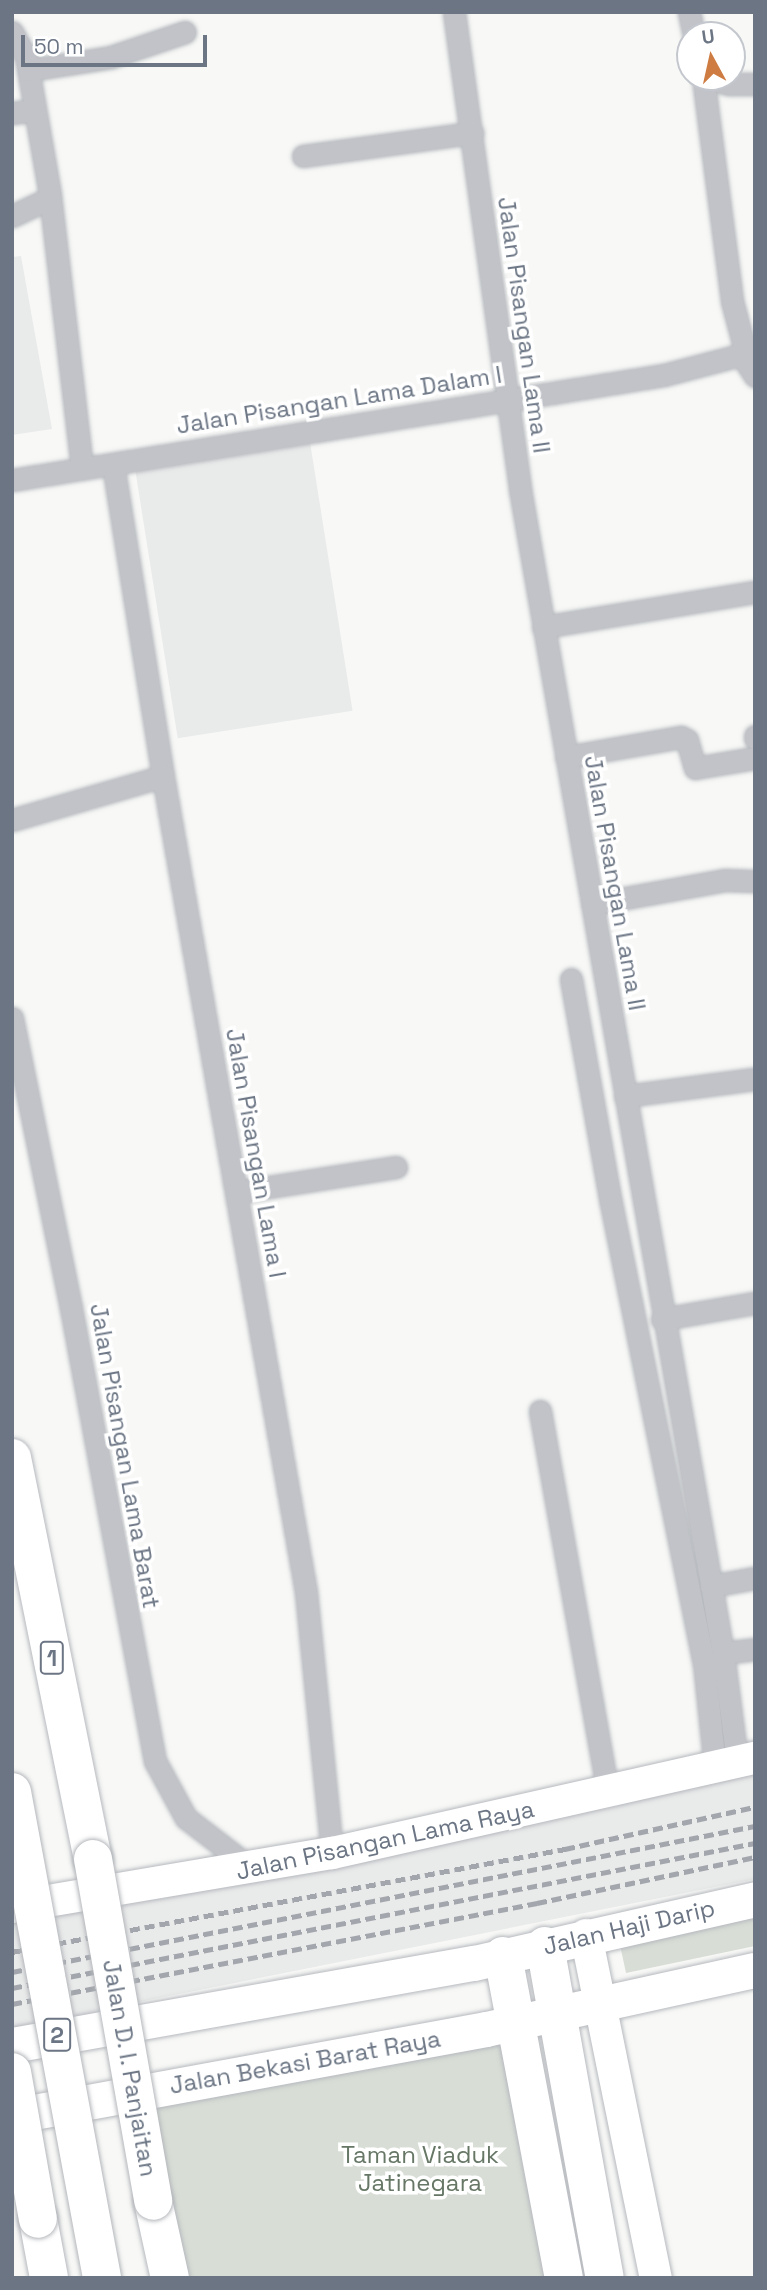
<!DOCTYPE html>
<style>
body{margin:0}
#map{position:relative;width:767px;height:2290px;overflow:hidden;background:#f8f9f7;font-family:"Space Grotesk",sans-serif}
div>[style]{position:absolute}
.built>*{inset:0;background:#e9eaea;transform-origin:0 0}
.green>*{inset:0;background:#d8ddd6}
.roads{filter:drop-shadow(0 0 2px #b6b9be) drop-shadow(0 0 2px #b6b9be)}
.street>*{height:21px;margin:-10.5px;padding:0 10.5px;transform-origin:10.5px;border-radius:10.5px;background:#c1c3c8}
.secondary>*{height:32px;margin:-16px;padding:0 16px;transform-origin:16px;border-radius:16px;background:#fff}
.primary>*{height:35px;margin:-17.5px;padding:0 17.5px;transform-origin:17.5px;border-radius:17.5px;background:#fff}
.highway>*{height:38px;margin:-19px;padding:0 19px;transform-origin:19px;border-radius:19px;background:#fff}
.rail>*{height:5px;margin-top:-2.5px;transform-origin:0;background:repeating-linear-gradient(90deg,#a3a7ad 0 10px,transparent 0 15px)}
.bridges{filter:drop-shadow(0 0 2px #b4b7bb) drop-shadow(0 0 2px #b4b7bb)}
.highway-bridge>*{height:38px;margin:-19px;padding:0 19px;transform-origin:19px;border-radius:19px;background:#fff}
span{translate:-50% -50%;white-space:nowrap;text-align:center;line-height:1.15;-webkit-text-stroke:7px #fff;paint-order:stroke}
.shield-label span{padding:2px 5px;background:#fff;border:2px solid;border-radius:5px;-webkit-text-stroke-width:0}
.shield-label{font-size:23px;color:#6b7584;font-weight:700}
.street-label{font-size:24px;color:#6b7584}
.park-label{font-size:24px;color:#676}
.frame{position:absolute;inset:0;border:14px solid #6b7584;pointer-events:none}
.north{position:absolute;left:676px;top:21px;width:70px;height:70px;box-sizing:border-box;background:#fff;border:2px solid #c4c8ce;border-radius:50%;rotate:352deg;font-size:19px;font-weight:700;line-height:28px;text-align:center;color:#6b7584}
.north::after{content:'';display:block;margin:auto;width:24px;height:32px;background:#ce7c41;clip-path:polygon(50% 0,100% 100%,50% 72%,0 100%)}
.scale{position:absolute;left:21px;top:35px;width:186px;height:32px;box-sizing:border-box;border:4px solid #6b7584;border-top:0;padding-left:9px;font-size:21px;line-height:24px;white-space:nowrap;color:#6b7584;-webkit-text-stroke:5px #fff;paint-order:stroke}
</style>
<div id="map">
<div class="built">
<div style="clip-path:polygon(21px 256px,52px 429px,12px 435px,12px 257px)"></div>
<div style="left:310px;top:442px;width:272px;height:177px;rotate:81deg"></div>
<div style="clip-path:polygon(755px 1769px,755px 1879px,139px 2002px,12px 2032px,12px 1920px)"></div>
</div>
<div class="green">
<div style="clip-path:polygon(755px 1913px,755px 1946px,626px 1973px,620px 1945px)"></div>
<div style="clip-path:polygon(507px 2038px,557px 2278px,186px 2278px,153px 2103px)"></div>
</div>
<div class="roads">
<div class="street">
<div style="left:454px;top:12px;width:482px;rotate:82.1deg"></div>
<div style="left:520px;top:489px;width:1182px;rotate:80.11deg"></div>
<div style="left:723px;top:1653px;width:109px;rotate:82.6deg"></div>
<div style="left:689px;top:12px;width:24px;rotate:78deg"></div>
<div style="left:12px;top:32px;width:29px;rotate:61deg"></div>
<div style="left:26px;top:57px;width:140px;rotate:80.1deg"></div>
<div style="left:50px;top:195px;width:274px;rotate:83.3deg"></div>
<div style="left:29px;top:70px;width:83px;rotate:-9deg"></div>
<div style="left:111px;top:57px;width:78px;rotate:-18.7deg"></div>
<div style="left:703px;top:77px;width:226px;rotate:82.6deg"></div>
<div style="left:732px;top:301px;width:55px;rotate:75.2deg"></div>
<div style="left:704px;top:77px;width:26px;rotate:16deg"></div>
<div style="left:729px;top:84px;width:26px"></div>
<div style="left:12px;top:113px;width:23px;rotate:-7deg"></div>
<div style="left:303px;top:156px;width:171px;rotate:-7.8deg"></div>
<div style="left:12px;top:216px;width:42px;rotate:-25.3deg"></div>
<div style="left:742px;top:356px;width:24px;rotate:57deg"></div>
<div style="left:113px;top:464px;width:316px;rotate:80.9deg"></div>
<div style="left:163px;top:776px;width:828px;rotate:80.06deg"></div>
<div style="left:306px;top:1592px;width:262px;rotate:84.3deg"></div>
<div style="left:12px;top:480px;width:660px;rotate:-9.15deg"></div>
<div style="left:664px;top:375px;width:94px;rotate:-14.8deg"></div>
<div style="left:543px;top:627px;width:215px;rotate:-9.4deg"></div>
<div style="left:755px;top:736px;width:2px;rotate:90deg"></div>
<div style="left:566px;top:757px;width:117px;rotate:-9.9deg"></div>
<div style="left:681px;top:737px;width:7px;rotate:27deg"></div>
<div style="left:687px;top:740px;width:29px;rotate:74deg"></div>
<div style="left:695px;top:768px;width:61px;rotate:-9.5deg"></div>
<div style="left:12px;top:820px;width:157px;rotate:-16.2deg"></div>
<div style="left:592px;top:904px;width:136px;rotate:-10.2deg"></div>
<div style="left:726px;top:880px;width:29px;rotate:2deg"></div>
<div style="left:571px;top:979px;width:228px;rotate:79.9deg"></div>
<div style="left:611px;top:1203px;width:469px;rotate:78.6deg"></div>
<div style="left:704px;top:1663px;width:105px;rotate:84deg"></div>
<div style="left:12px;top:1018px;width:296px;rotate:78.5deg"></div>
<div style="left:71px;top:1308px;width:461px;rotate:79.5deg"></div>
<div style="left:155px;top:1761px;width:65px;rotate:61.5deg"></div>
<div style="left:186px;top:1818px;width:82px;rotate:37.6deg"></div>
<div style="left:625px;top:1096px;width:131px;rotate:-7.5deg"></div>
<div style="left:237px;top:1192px;width:161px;rotate:-8.9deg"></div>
<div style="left:662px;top:1319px;width:94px;rotate:-9.8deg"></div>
<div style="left:540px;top:1411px;width:388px;rotate:79.9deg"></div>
<div style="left:711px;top:1586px;width:45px;rotate:-10.3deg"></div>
<div style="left:723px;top:1653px;width:32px;rotate:-7deg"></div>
</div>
<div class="secondary">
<div style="left:12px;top:1907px;width:325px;rotate:-9.6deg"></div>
<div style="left:332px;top:1853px;width:434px;rotate:-12.7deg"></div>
<div style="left:586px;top:1935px;width:350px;rotate:78.5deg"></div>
</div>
<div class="primary">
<div style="left:12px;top:2045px;width:469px;rotate:-10.1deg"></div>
<div style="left:474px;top:1963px;width:288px;rotate:-12.8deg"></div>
<div style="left:12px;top:2116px;width:482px;rotate:-10.4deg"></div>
<div style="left:486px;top:2029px;width:275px;rotate:-12.4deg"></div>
</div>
<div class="highway">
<div style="left:12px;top:1458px;width:409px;rotate:78.6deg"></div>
<div style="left:545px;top:1946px;width:337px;rotate:79.8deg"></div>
<div style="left:503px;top:1956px;width:328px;rotate:79.3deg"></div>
<div style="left:153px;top:2201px;width:79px;rotate:77.6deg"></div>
<div style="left:38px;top:2219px;width:60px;rotate:79.4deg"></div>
</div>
</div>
<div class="rail">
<div style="left:12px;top:1952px;width:563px;rotate:-10.55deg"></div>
<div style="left:565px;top:1849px;width:195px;rotate:-12.5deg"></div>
<div style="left:12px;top:1972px;width:757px;rotate:-11.12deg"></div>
<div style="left:12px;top:1988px;width:757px;rotate:-11.04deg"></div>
<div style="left:12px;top:2004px;width:535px;rotate:-10.89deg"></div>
<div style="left:537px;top:1903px;width:223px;rotate:-11.9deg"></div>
</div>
<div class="bridges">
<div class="highway-bridge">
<div style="left:12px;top:1792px;width:494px;rotate:79.5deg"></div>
<div style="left:93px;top:1859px;width:347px;rotate:80deg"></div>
<div style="left:12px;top:2072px;width:149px;rotate:80deg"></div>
</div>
</div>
<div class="shield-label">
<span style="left:52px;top:1658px">1</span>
<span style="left:57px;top:2035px">2</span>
</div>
<div class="street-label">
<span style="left:524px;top:325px;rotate:82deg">Jalan Pisangan Lama II</span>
<span style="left:339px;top:400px;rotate:-9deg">Jalan Pisangan Lama Dalam I</span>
<span style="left:615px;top:883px;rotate:80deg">Jalan Pisangan Lama II</span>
<span style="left:256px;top:1153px;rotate:80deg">Jalan Pisangan Lama I</span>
<span style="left:125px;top:1456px;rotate:80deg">Jalan Pisangan Lama Barat</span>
<span style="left:385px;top:1840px;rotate:-12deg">Jalan Pisangan Lama Raya</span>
<span style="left:629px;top:1927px;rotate:-13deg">Jalan Haji Darip</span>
<span style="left:305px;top:2062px;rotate:-10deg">Jalan Bekasi Barat Raya</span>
<span style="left:130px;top:2068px;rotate:80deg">Jalan D. I. Panjaitan</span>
</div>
<div class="park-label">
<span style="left:420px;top:2169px">Taman Viaduk<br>Jatinegara</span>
</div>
<div class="frame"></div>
<div class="north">U</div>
<div class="scale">50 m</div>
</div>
